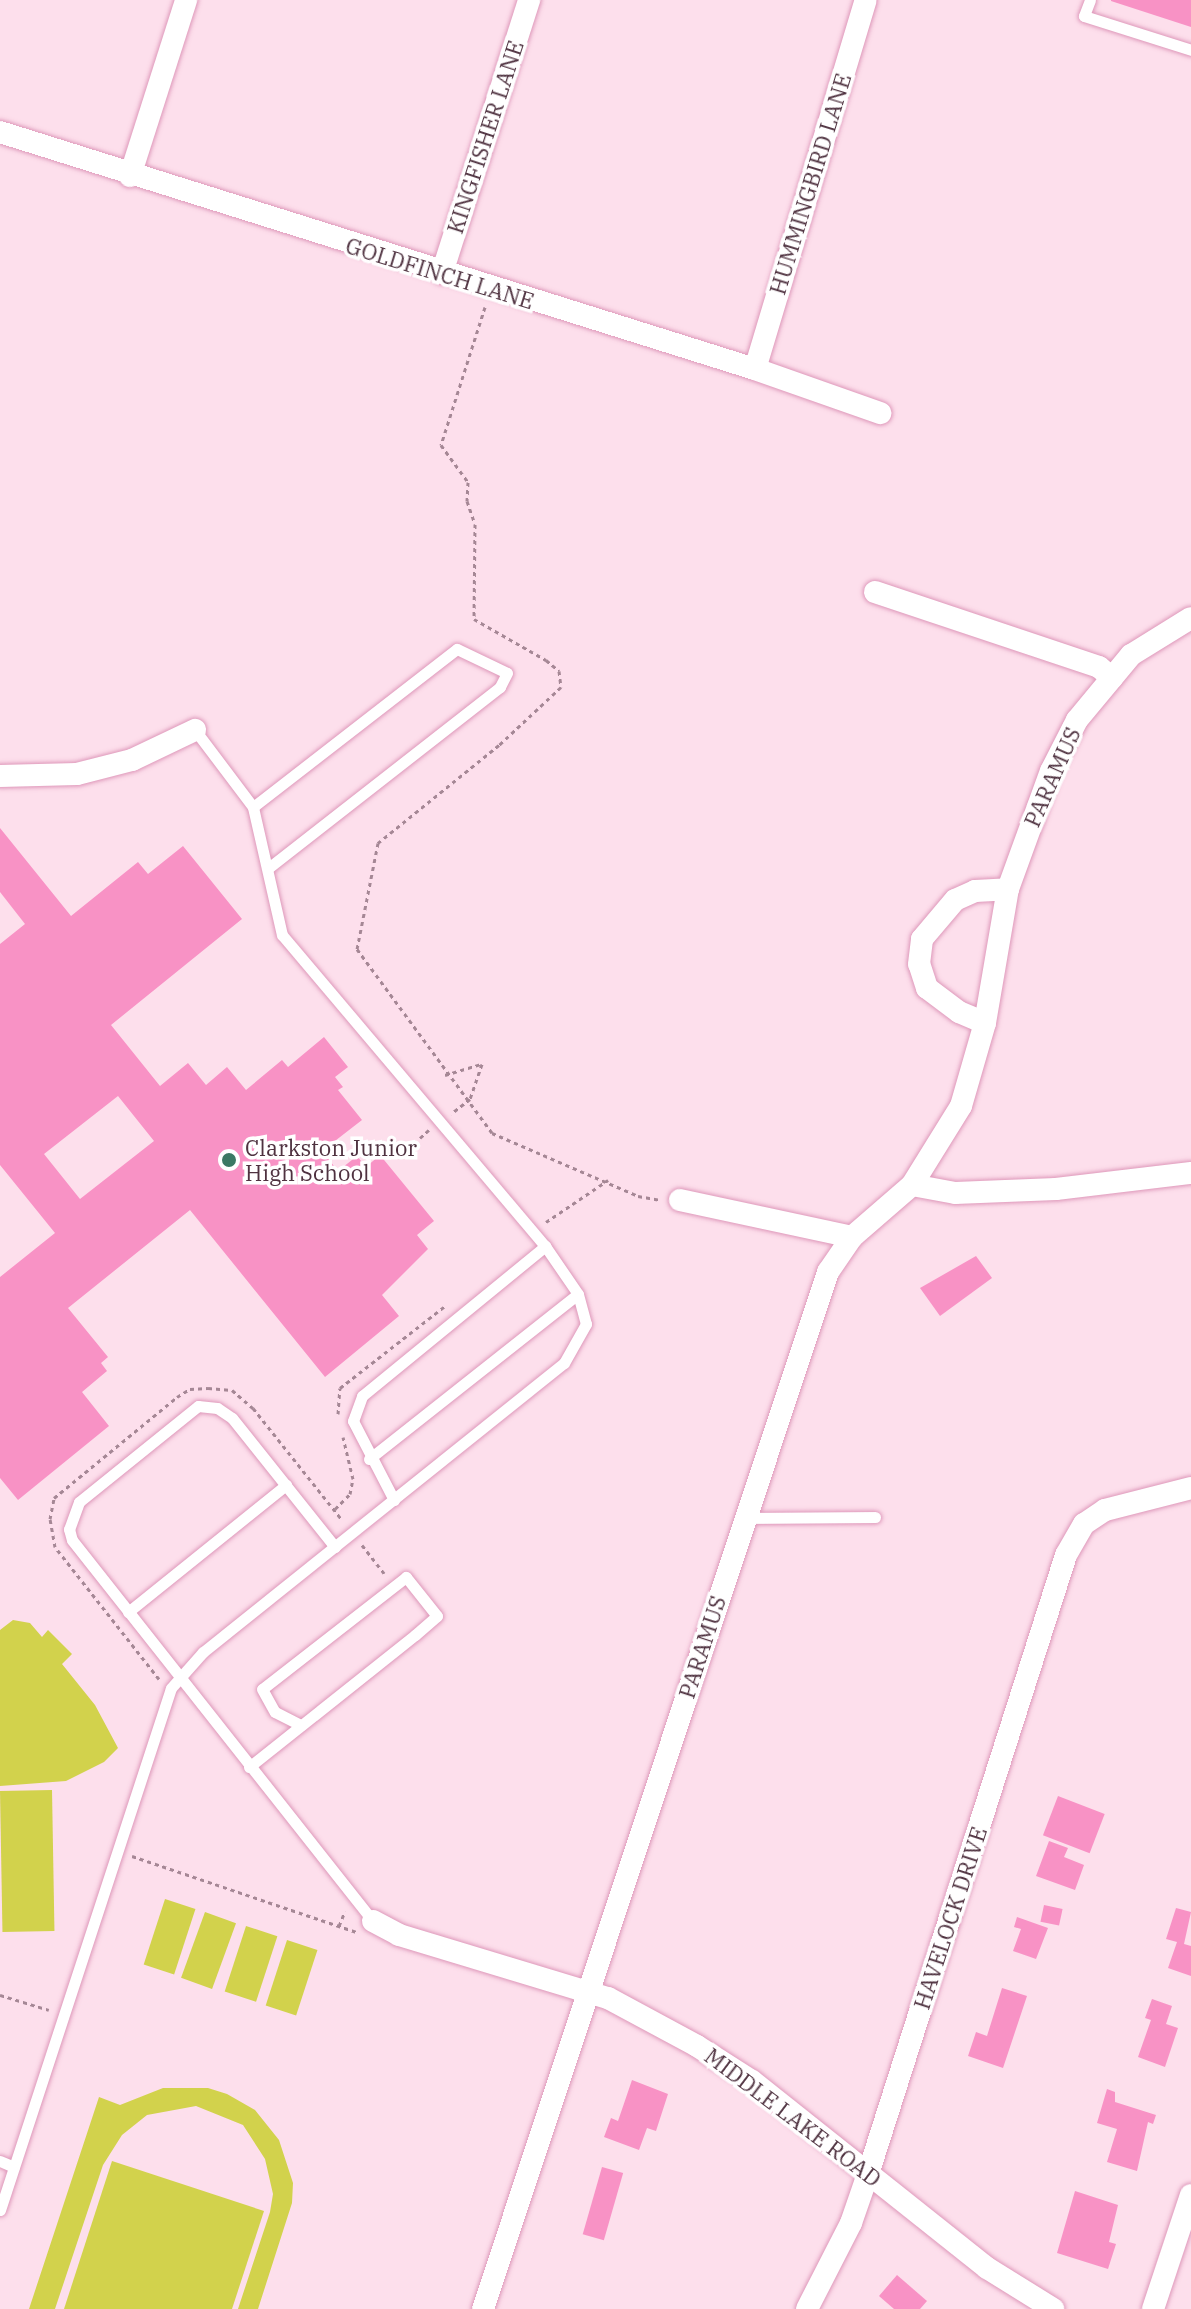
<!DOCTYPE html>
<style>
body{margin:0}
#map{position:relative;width:1191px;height:2309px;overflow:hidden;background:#fddfec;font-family:"IBM Plex Serif",serif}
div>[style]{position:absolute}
.green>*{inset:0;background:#d2d24c;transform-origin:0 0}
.building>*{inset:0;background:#f892c5;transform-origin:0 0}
.path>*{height:3px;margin-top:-1.5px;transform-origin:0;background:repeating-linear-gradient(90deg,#a58795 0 4px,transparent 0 8px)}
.roads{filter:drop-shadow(0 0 2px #de98ba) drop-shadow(0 0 2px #de98ba)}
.lane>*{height:11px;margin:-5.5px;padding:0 5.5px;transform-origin:5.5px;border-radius:5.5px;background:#fff}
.street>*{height:22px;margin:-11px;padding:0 11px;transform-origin:11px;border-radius:11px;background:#fff}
.dots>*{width:22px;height:22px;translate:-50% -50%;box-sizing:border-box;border:4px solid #fff;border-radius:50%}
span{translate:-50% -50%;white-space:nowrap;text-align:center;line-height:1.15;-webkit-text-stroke:7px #fff;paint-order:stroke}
.street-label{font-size:22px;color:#4f3240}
.poi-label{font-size:22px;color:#4f3240}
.left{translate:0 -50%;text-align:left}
</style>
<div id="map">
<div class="green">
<div style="clip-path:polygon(13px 1620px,30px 1623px,42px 1637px,48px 1630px,72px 1654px,62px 1664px,95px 1705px,118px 1748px,104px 1762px,66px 1781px,0 1786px,0 1630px)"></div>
<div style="left:52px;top:1790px;width:141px;height:52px;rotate:89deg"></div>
<div style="left:165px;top:1899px;width:32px;height:69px;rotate:18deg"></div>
<div style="left:205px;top:1912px;width:33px;height:70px;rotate:20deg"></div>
<div style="left:246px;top:1926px;width:33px;height:69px;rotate:18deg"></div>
<div style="left:287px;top:1940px;width:32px;height:69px;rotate:18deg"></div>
<div style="clip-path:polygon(163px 2088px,208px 2088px,227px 2094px,255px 2110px,279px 2140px,293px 2183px,292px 2203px,258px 2309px,238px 2309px,270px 2212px,273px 2194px,265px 2159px,243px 2125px,196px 2106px,147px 2115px,122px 2135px,103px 2165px,55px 2309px,29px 2309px,99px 2097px,120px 2105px)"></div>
<div style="clip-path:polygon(112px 2161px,264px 2211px,232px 2309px,64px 2309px)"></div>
</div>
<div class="building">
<div style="clip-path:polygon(1191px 0,1191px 27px,1111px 1px,1111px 0)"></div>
<div style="clip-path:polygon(evenodd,0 828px,71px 916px,138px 862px,148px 874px,183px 846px,242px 919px,111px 1025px,160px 1086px,188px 1063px,206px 1085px,227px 1067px,246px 1090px,282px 1060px,288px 1067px,324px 1037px,348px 1067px,335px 1077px,343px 1087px,338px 1090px,362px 1120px,322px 1151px,338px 1171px,357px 1156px,366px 1167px,380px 1155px,434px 1221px,417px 1235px,428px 1249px,382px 1295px,399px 1316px,325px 1377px,190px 1210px,68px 1308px,108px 1357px,101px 1363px,107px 1371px,82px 1392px,109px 1426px,18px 1500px,0 1478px,0 1277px,55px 1233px,0 1165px,0 944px,25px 924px,0 892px,0 828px,118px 1096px,154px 1141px,80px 1199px,44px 1154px,118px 1096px)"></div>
<div style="clip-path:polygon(976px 1256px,992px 1278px,940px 1316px,920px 1288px)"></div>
<div style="left:1058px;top:1796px;width:50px;height:42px;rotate:21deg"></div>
<div style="clip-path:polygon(1049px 1841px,1068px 1848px,1064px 1857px,1084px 1865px,1075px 1890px,1036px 1876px)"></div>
<div style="left:1044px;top:1905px;width:19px;height:17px;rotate:12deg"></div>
<div style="clip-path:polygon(1176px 1908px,1191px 1912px,1184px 1944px,1191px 1946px,1191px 1976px,1168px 1968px,1177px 1942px,1166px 1939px)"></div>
<div style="clip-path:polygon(1017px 1917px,1048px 1928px,1036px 1959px,1013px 1951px,1021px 1929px,1014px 1927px)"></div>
<div style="clip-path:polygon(1002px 1988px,1027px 1996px,1003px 2068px,968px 2056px,976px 2032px,987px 2036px)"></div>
<div style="clip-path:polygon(1152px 1999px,1172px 2006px,1166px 2024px,1178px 2028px,1165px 2067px,1138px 2057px,1151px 2020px,1145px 2018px)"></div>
<div style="clip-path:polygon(632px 2080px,668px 2094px,656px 2131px,647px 2128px,639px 2150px,604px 2137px,611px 2118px,618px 2121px)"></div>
<div style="clip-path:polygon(1107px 2089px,1115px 2092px,1115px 2102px,1156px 2115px,1153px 2124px,1148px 2122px,1137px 2171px,1107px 2162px,1117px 2129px,1097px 2123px)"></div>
<div style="left:602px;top:2167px;width:22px;height:70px;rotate:16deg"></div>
<div style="clip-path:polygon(1075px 2191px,1118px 2205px,1109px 2242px,1116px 2244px,1108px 2269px,1057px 2253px)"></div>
<div style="clip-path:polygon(897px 2275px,927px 2301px,920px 2309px,894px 2309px,879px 2296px)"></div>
</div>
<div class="path">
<div style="left:485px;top:307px;width:145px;rotate:107.7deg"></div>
<div style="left:441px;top:445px;width:46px;rotate:53.9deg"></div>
<div style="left:468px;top:482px;width:19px;rotate:93deg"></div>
<div style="left:467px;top:501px;width:24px;rotate:71deg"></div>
<div style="left:475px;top:524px;width:95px;rotate:90.6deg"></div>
<div style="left:474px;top:619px;width:83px;rotate:29.7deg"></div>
<div style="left:546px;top:660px;width:17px;rotate:40deg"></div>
<div style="left:559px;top:671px;width:16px;rotate:83deg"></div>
<div style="left:561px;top:687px;width:85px;rotate:136.9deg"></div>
<div style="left:499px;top:745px;width:156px;rotate:141deg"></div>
<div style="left:378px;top:843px;width:108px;rotate:101.2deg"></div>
<div style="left:357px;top:949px;width:228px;rotate:53.7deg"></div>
<div style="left:492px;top:1133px;width:159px;rotate:23.3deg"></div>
<div style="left:638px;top:1196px;width:23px;rotate:10deg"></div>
<div style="left:445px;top:1075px;width:39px;rotate:-17deg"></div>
<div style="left:482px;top:1064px;width:37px;rotate:109deg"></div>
<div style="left:470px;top:1099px;width:24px;rotate:142deg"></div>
<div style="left:420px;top:1138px;width:12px;rotate:-42deg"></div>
<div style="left:546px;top:1222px;width:75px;rotate:-34.1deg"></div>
<div style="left:338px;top:1414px;width:26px;rotate:-86deg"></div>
<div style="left:340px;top:1388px;width:133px;rotate:-38deg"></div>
<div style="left:335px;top:1509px;width:21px;rotate:-45deg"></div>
<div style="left:350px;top:1494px;width:15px;rotate:-79deg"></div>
<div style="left:353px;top:1479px;width:43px;rotate:-103.4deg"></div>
<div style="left:362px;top:1545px;width:36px;rotate:52deg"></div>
<div style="left:159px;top:1679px;width:168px;rotate:-128.2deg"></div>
<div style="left:55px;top:1547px;width:28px;rotate:-100deg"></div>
<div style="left:50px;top:1519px;width:21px;rotate:-79deg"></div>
<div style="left:54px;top:1498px;width:159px;rotate:-39.4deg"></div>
<div style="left:177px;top:1397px;width:15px;rotate:-32deg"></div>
<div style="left:190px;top:1389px;width:18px;rotate:-3deg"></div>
<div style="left:208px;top:1388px;width:24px;rotate:5deg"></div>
<div style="left:232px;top:1390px;width:28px;rotate:41deg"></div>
<div style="left:253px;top:1408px;width:143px;rotate:51.5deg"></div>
<div style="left:132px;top:1856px;width:237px;rotate:18.7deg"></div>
<div style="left:339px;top:1926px;width:16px;rotate:-68deg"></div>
<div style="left:0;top:1995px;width:51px;rotate:17deg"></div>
</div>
<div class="roads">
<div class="lane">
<div style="left:1090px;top:0;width:17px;rotate:111deg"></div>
<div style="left:1084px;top:16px;width:112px;rotate:17.6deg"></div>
<div style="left:253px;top:807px;width:258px;rotate:-37.8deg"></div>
<div style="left:457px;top:649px;width:55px;rotate:25.6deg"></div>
<div style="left:507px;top:673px;width:16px;rotate:117deg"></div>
<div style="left:500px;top:687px;width:294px;rotate:142deg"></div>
<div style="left:369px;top:1459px;width:266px;rotate:-38.3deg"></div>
<div style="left:394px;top:1500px;width:89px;rotate:-117.4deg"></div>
<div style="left:353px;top:1421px;width:27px;rotate:-70deg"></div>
<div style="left:362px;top:1396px;width:237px;rotate:-39.3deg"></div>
<div style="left:745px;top:1518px;width:130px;rotate:-0.4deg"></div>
<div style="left:335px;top:1547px;width:165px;rotate:-128.6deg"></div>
<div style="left:232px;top:1418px;width:18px;rotate:-146deg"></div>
<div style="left:217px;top:1408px;width:19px;rotate:-174deg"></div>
<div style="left:198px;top:1406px;width:153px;rotate:141.1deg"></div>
<div style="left:79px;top:1502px;width:29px;rotate:110deg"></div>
<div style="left:69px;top:1529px;width:11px;rotate:75deg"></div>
<div style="left:72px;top:1540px;width:486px;rotate:51.7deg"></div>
<div style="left:128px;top:1612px;width:203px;rotate:-38.8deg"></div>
<div style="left:249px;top:1767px;width:212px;rotate:-38.5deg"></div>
<div style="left:415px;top:1635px;width:29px;rotate:-41deg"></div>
<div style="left:437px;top:1616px;width:50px;rotate:-128.5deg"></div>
<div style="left:406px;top:1577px;width:182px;rotate:142.1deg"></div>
<div style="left:262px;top:1689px;width:26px;rotate:61deg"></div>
<div style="left:275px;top:1712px;width:29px;rotate:27deg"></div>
<div style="left:0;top:2161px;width:15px;rotate:23deg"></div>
<div style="left:0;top:2210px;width:549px;rotate:-71.86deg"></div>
<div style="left:171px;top:1688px;width:48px;rotate:-48.4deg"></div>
<div style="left:203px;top:1652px;width:462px;rotate:-38.7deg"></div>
<div style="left:564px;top:1363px;width:45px;rotate:-60.6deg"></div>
<div style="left:586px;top:1324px;width:31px;rotate:-105deg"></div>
<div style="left:578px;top:1294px;width:58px;rotate:-124.5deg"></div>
<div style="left:545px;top:1246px;width:407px;rotate:-130.2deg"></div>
<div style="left:282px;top:935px;width:131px;rotate:-102.8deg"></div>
<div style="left:253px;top:807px;width:96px;rotate:-127deg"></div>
</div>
<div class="street">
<div style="left:0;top:132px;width:791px;rotate:17.43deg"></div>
<div style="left:755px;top:369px;width:133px;rotate:19.4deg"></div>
<div style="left:130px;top:176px;width:185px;rotate:-72.3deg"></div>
<div style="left:442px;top:273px;width:287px;rotate:-72.3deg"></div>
<div style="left:755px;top:369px;width:385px;rotate:-73.3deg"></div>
<div style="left:875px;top:592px;width:236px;rotate:18.5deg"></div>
<div style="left:1099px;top:667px;width:17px;rotate:40deg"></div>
<div style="left:0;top:776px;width:77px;rotate:-1.5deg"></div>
<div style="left:77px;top:774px;width:57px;rotate:-14.3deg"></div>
<div style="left:132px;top:760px;width:70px;rotate:-25.5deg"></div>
<div style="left:985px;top:1023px;width:28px;rotate:-157deg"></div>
<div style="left:959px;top:1012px;width:40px;rotate:-143deg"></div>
<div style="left:927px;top:988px;width:25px;rotate:-108deg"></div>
<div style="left:919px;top:964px;width:25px;rotate:-83deg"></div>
<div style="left:922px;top:939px;width:51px;rotate:-49.8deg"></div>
<div style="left:955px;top:900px;width:22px;rotate:-24deg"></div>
<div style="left:975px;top:891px;width:33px;rotate:-3deg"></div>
<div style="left:912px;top:1185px;width:44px;rotate:10.5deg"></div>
<div style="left:955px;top:1193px;width:101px;rotate:-2.3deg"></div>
<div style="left:1056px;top:1189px;width:136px;rotate:-6.8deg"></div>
<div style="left:680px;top:1200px;width:176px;rotate:12.1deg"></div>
<div style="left:373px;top:1921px;width:30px;rotate:28deg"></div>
<div style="left:399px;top:1935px;width:218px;rotate:16.8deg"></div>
<div style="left:608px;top:1998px;width:101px;rotate:28.3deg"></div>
<div style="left:697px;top:2046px;width:65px;rotate:32.5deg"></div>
<div style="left:752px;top:2081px;width:300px;rotate:38.5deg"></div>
<div style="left:987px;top:2268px;width:78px;rotate:31.8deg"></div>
<div style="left:483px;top:2309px;width:1093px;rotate:-71.6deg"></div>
<div style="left:828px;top:1272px;width:42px;rotate:-55.6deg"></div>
<div style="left:852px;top:1237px;width:79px;rotate:-40.9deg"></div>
<div style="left:912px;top:1185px;width:93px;rotate:-58.2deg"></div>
<div style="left:961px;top:1106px;width:86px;rotate:-73.9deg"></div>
<div style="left:985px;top:1023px;width:136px;rotate:-80.3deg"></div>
<div style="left:1008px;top:889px;width:126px;rotate:-70deg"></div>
<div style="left:1051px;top:771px;width:57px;rotate:-63deg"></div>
<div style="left:1077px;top:720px;width:85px;rotate:-50.3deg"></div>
<div style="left:1131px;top:655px;width:70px;rotate:-31.7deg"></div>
<div style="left:807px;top:2309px;width:97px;rotate:-62.9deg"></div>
<div style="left:851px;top:2223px;width:52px;rotate:-70.9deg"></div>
<div style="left:868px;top:2174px;width:650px;rotate:-72.26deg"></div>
<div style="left:1066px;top:1555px;width:36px;rotate:-60deg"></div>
<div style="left:1084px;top:1524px;width:25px;rotate:-34deg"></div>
<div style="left:1105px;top:1510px;width:89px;rotate:-14.3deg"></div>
<div style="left:1153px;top:2309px;width:120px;rotate:-71.6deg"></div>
</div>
</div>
<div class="dots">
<div style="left:229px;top:1160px;background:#3c7864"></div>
</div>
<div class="street-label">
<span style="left:485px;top:137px;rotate:-72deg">KINGFISHER LANE</span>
<span style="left:810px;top:184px;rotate:-73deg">HUMMINGBIRD LANE</span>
<span style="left:440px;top:273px;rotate:17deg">GOLDFINCH LANE</span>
<span style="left:1052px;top:777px;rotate:-66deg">PARAMUS</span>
<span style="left:702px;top:1647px;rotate:-72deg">PARAMUS</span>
<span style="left:950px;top:1918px;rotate:-72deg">HAVELOCK DRIVE</span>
<span style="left:793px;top:2117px;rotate:37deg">MIDDLE LAKE ROAD</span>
</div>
<div class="poi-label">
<span class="left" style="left:245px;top:1160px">Clarkston Junior<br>High School</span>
</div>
</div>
